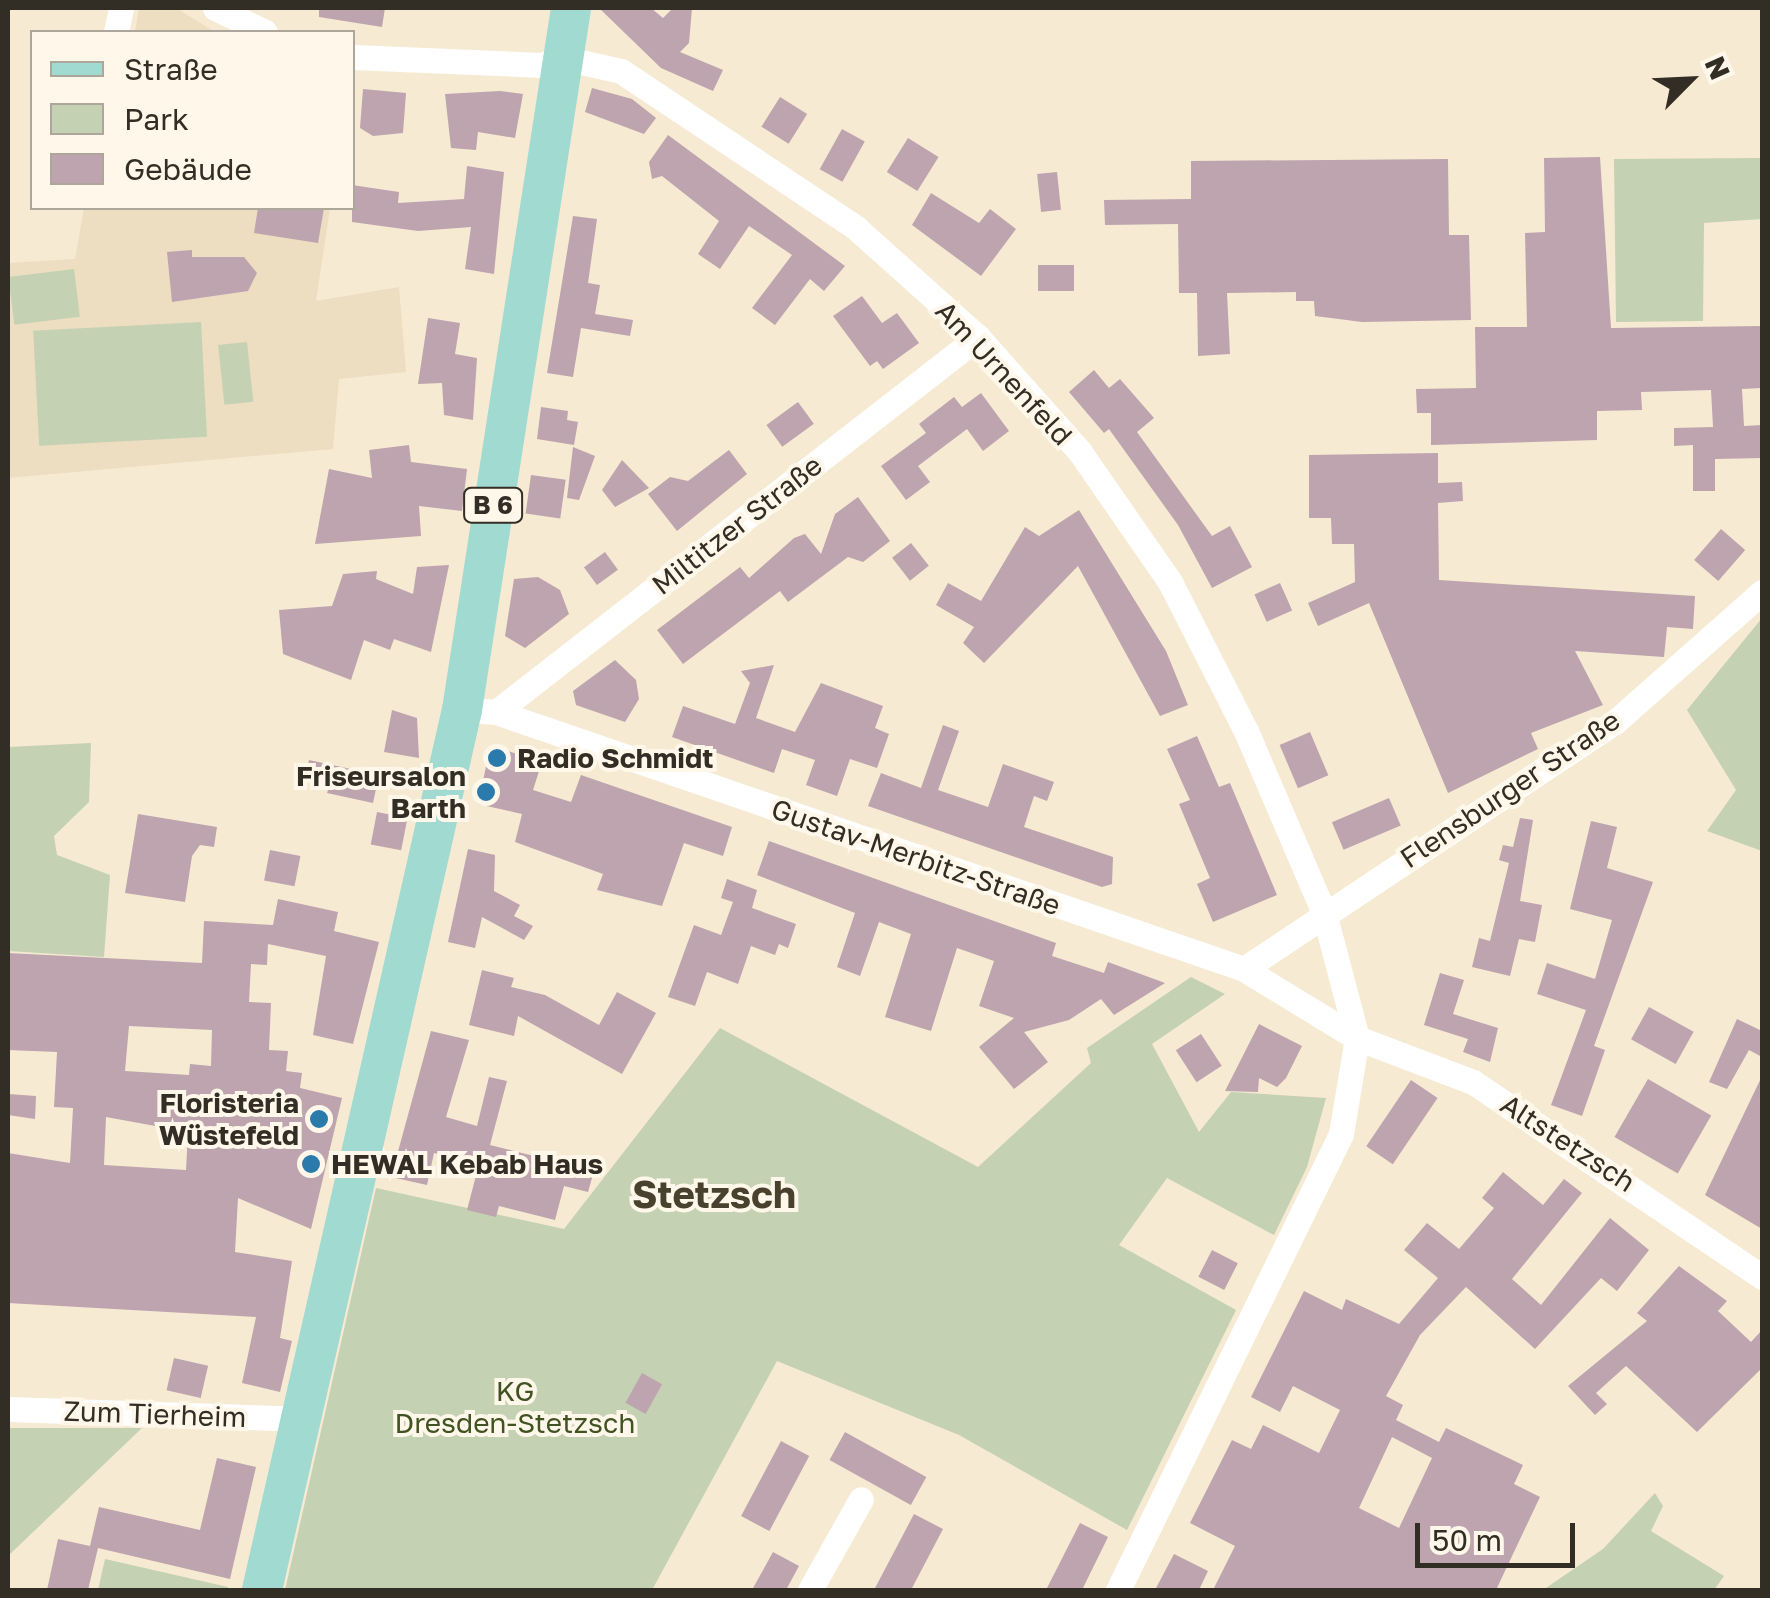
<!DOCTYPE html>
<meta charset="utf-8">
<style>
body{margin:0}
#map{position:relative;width:1770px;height:1598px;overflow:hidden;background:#f6ead3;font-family:"Golos Text",sans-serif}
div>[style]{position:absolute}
.built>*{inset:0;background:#edddc1}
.green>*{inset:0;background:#c4d1b3;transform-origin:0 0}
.building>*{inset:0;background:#bda4ae;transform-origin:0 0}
.minor>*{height:25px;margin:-12.5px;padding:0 12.5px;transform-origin:12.5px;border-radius:12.5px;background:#fff}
.primary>*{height:40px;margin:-20px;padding:0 20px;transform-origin:20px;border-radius:20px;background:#a0dad1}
.dots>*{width:28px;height:28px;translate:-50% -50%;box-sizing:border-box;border:5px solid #fff8ea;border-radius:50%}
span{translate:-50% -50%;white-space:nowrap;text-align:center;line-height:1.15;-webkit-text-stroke:8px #fff8ea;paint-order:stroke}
.shield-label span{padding:2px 8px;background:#fff8ea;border:2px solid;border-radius:8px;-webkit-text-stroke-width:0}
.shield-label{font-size:25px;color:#322e25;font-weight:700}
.street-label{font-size:28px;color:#322e25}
.poi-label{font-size:28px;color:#322e25;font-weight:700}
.left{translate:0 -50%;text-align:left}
.right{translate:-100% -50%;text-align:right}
.park-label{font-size:28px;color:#405322}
.district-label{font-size:38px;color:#4a402e;font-weight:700}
.frame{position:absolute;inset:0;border:10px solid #322e25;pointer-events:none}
.legend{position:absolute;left:30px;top:30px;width:325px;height:180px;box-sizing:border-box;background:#fff8ea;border:2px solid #ada79b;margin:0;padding:12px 18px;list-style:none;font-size:30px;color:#322e25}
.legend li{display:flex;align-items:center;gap:20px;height:50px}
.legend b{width:50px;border:2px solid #ada79b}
.north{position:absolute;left:1640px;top:30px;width:100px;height:100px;-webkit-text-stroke:8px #fff8ea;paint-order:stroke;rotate:66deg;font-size:28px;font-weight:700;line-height:40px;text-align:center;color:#322e25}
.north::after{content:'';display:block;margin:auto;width:35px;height:45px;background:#322e25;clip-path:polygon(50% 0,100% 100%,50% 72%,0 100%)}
.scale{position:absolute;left:1415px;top:1523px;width:160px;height:45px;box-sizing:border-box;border:5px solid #322e25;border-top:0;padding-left:12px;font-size:30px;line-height:35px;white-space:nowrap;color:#322e25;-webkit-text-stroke:8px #fff8ea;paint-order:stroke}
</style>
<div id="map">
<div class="built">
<div style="clip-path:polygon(139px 8px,176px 8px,215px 32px,135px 32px)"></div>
<div style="clip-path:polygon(84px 208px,330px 208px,316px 301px,399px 287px,406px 372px,339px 379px,333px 449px,8px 478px,8px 263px,75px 259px)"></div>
</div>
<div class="green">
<div style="clip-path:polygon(1762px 158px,1762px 219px,1704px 223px,1703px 321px,1616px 322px,1614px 159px)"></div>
<div style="left:74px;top:269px;width:48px;height:66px;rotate:83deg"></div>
<div style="left:201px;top:322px;width:115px;height:168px;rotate:87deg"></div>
<div style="left:247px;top:342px;width:60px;height:29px;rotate:84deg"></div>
<div style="clip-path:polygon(1762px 618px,1762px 851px,1707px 831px,1736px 790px,1687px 710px)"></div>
<div style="clip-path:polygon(91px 743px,89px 802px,54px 836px,57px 855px,110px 875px,104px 957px,8px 951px,8px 747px)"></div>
<div style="clip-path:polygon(1191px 977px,1225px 994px,1152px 1044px,1199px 1132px,1231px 1092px,1326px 1098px,1307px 1167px,1274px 1235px,1167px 1178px,1119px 1245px,1236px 1310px,1127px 1530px,959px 1435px,777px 1361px,652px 1590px,285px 1590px,376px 1188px,564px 1229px,720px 1028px,978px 1167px,1091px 1063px,1087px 1048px)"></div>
<div style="clip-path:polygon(8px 1428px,142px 1428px,8px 1556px)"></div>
<div style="clip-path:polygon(1655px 1493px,1663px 1506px,1651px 1531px,1724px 1576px,1714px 1590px,1543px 1590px,1603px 1549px)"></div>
<div style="clip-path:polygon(105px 1559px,228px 1587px,227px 1590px,98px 1590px)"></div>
</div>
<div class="building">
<div style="clip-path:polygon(319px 8px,385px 8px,382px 27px,319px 17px)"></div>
<div style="clip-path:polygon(599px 8px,651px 8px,663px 18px,673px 8px,692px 8px,689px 43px,680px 52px,723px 70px,713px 91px,661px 68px)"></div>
<div style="clip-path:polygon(592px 88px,632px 99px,656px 118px,644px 134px,585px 112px)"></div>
<div style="clip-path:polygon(363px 89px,406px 93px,403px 133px,373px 136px,360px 128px)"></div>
<div style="clip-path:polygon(500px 91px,523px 94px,515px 138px,478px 132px,476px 150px,451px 148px,445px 94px)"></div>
<div style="left:780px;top:97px;width:32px;height:35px;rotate:32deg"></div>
<div style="left:842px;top:129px;width:26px;height:46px;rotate:29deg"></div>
<div style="clip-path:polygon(668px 135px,845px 266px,824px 291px,810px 279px,775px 325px,752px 308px,792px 255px,749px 226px,720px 269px,698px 254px,719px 221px,662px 176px,652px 179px,649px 162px)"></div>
<div style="left:908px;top:138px;width:36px;height:40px;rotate:32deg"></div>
<div style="clip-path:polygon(1600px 157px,1611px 328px,1762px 326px,1762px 388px,1742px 389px,1744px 426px,1762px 425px,1762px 458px,1715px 459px,1715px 491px,1693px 491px,1693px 445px,1674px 446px,1674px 428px,1713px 427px,1711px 390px,1641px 392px,1642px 410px,1597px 411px,1597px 440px,1431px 445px,1431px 413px,1417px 413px,1416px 389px,1476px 388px,1475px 327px,1527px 327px,1525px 233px,1545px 232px,1544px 158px)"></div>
<div style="clip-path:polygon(1448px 159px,1449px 235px,1469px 235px,1471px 320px,1362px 322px,1315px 316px,1314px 301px,1296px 301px,1296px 292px,1227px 293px,1230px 354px,1198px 356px,1197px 293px,1179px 293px,1178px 224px,1105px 225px,1104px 200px,1191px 199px,1191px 161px)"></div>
<div style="clip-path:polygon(467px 166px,504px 172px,494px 274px,465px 269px,471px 227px,418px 231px,352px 222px,352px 185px,399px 192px,398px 203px,464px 199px)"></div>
<div style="left:1057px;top:172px;width:38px;height:20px;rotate:84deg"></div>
<div style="clip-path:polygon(931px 193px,979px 223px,990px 209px,1016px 229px,981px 276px,912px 225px)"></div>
<div style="clip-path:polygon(258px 208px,324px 208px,318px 243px,254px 233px)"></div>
<div style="clip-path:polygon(573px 216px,597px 219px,588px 283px,600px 285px,595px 314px,633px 320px,630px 336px,581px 328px,573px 377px,547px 373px)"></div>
<div style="clip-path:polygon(192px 250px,192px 257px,244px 257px,257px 273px,248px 291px,172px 302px,167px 252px)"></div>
<div style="left:1038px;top:265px;width:36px;height:26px"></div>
<div style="clip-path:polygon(862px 296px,882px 323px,897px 313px,919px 343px,883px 369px,877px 361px,870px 366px,833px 316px)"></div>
<div style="clip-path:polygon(428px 318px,460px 323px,455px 354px,477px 358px,473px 420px,444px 415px,442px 383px,418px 384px)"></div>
<div style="clip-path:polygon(1094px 370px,1109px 388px,1120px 379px,1154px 418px,1137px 432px,1212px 536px,1230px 526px,1252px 567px,1212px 588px,1178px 525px,1109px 429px,1104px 433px,1069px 392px)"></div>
<div style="clip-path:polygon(981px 393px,1009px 431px,983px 451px,967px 429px,918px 466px,930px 482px,906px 500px,881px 466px,926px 433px,919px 424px,954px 397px,962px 407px)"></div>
<div style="left:798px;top:402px;width:27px;height:39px;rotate:54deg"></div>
<div style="clip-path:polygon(541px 407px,568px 411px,567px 420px,578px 422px,574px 445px,537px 439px)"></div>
<div style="clip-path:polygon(409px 445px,411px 462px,467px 469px,462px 511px,419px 506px,421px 536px,315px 544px,329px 469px,372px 478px,369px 450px)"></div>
<div style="clip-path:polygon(573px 447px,595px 456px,579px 500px,567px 498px)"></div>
<div style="clip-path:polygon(729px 450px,747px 474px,677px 531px,648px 494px,670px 477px,688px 481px)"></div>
<div style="clip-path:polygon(1438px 453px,1438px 483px,1462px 482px,1463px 501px,1438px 503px,1439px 580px,1695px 596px,1693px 629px,1667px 627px,1664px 657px,1575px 651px,1603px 705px,1531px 733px,1538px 749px,1448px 793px,1369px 603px,1318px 626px,1308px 603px,1355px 582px,1354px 544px,1332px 544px,1331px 518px,1309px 518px,1309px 455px)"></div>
<div style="clip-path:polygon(622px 460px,649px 488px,615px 507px,602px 490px)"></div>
<div style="left:531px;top:475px;width:35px;height:39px;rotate:8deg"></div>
<div style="clip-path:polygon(858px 497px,890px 541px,863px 562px,848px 557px,788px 602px,780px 591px,683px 664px,657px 630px,740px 567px,749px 578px,794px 538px,805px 534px,821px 554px,835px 514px)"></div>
<div style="clip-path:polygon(1079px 510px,1166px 651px,1188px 705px,1160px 716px,1078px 566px,984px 663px,963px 643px,974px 627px,936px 605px,948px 583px,981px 601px,1025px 527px,1039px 536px)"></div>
<div style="left:1721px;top:529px;width:32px;height:41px;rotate:41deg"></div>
<div style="left:911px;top:543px;width:29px;height:24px;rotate:52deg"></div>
<div style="left:605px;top:552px;width:22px;height:26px;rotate:54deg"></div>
<div style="clip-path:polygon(449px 565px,431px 652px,394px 639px,390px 650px,364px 640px,351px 680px,283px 654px,279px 610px,332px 606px,343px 574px,377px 571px,376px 579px,413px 594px,417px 567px)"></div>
<div style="clip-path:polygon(538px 577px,560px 590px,569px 614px,525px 648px,505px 636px,514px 579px)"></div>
<div style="left:1280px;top:583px;width:30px;height:28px;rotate:66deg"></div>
<div style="clip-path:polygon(615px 660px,636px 680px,639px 699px,625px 722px,576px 705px,573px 691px)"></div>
<div style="clip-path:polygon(774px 665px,756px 718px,795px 732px,821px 683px,883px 706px,875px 728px,889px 734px,877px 768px,850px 759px,837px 796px,806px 785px,815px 760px,782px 749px,774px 773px,672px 737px,683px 706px,735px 724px,750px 683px,741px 671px)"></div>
<div style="clip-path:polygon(392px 710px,417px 718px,419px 758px,384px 752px)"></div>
<div style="clip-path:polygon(943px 725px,959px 731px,938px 790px,988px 807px,1003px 764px,1054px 782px,1047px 801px,1034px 796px,1024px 827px,1113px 857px,1112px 884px,1102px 887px,868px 806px,881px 773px,921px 788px)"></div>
<div style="left:1310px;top:732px;width:47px;height:33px;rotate:67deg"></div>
<div style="clip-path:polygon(1197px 736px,1219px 787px,1230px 783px,1277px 895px,1213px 922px,1197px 884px,1210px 878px,1179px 804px,1190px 800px,1167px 749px)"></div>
<div style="clip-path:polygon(502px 749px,542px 762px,533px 790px,571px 802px,581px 775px,732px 827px,723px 856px,684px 843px,662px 906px,597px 890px,603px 874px,515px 842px,522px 814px,478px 804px,487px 762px)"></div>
<div style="clip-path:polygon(309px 760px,379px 775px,373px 803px,327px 793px,330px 783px,305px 778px)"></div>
<div style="left:1389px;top:798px;width:30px;height:62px;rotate:67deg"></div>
<div style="left:377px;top:812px;width:31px;height:33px;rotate:11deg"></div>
<div style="clip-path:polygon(138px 814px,217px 827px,214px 847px,200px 845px,192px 856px,185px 902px,125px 893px)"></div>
<div style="clip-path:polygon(1520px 818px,1533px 820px,1520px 901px,1542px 905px,1535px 942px,1519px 939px,1510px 976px,1472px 967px,1479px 938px,1490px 941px,1509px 863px,1499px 860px,1503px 845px,1513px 847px)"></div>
<div style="clip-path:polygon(1591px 821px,1617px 827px,1607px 868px,1653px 882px,1594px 1046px,1605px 1050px,1582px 1116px,1551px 1105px,1586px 1010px,1537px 994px,1547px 963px,1595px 979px,1612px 920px,1570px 909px)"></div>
<div style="clip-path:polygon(769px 841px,1056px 943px,1052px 956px,1104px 973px,1108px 962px,1165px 983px,1114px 1015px,1101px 999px,1069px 1020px,1024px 1032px,1048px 1062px,1014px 1089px,979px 1047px,1014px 1018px,979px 1006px,994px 961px,957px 948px,931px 1031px,885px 1017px,911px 934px,879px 922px,860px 976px,837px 967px,855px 913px,757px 875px)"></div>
<div style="clip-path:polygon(468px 849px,495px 855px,494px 891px,520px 905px,514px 916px,533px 926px,524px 940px,482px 917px,475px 948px,448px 942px)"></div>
<div style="left:270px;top:850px;width:31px;height:31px;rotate:11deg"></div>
<div style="clip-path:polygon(727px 879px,757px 890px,752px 908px,796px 924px,788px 948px,779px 944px,775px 955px,751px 946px,738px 984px,707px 972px,695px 1006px,668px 997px,694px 925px,721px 935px,733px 902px,721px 898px)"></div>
<div style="clip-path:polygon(evenodd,278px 899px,338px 912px,334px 931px,379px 942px,353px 1044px,313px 1035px,326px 956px,268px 944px,267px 965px,251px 964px,249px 1002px,271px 1003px,269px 1050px,288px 1051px,286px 1071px,302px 1073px,300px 1088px,342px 1098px,311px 1229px,238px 1198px,235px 1252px,292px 1261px,280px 1338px,292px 1341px,280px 1392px,242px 1383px,256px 1317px,8px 1303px,8px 1153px,70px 1163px,73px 1108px,54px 1107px,57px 1052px,8px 1050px,8px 953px,202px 963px,204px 921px,273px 925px,278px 899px,129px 1026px,212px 1030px,211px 1066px,190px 1064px,189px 1075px,125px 1071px,129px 1026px,278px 899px,106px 1117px,188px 1132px,186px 1170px,104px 1165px,106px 1117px)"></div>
<div style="clip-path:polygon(482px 970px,514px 978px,511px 987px,545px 995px,599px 1025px,617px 992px,656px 1013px,622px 1074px,518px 1016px,514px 1036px,469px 1025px)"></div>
<div style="clip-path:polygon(1440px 973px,1464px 980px,1453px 1014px,1498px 1028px,1490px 1062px,1463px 1052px,1468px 1039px,1424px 1025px)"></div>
<div style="left:1649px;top:1007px;width:51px;height:37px;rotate:29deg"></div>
<div style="clip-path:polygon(1737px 1019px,1762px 1031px,1762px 1057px,1749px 1050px,1727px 1089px,1709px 1082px)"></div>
<div style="clip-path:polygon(1259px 1024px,1302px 1046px,1286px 1078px,1277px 1087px,1259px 1078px,1258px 1092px,1225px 1091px)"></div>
<div style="clip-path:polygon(431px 1031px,469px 1040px,446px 1117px,477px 1126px,489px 1077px,507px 1081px,490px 1145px,594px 1171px,588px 1192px,564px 1186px,555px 1220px,499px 1206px,496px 1217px,467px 1210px,479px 1164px,434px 1153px,427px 1185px,391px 1177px)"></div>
<div style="left:1201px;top:1034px;width:38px;height:30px;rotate:57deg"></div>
<div style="clip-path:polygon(1762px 1076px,1762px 1229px,1705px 1195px)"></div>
<div style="left:1648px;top:1079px;width:73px;height:67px;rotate:30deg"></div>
<div style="left:1411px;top:1080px;width:32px;height:80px;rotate:34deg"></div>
<div style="clip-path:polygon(8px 1094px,36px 1096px,35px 1119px,8px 1115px)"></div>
<div style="clip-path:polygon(evenodd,1503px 1172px,1543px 1205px,1564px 1179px,1582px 1193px,1512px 1279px,1541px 1305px,1610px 1218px,1649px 1250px,1617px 1291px,1601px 1278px,1535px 1349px,1466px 1287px,1420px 1335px,1386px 1396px,1403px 1405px,1396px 1420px,1439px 1442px,1446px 1428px,1523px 1465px,1514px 1484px,1540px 1497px,1496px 1590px,1213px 1590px,1235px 1546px,1190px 1523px,1232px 1440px,1251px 1449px,1263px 1425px,1319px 1453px,1340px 1410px,1293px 1386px,1280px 1412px,1251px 1397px,1304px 1291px,1342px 1310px,1346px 1299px,1399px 1324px,1438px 1278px,1404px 1250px,1427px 1223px,1459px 1249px,1494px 1208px,1482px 1198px,1503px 1172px,1392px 1437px,1432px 1458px,1399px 1528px,1359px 1508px,1392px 1437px)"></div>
<div style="left:1212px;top:1250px;width:29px;height:30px;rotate:27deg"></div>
<div style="clip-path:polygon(1679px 1266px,1727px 1301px,1718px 1311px,1751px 1342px,1762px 1330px,1762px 1368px,1697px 1432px,1626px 1366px,1596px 1393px,1607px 1404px,1595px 1415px,1568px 1386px,1647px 1321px,1637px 1313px)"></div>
<div style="left:174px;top:1358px;width:35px;height:33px;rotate:13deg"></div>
<div style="left:642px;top:1373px;width:23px;height:34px;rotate:29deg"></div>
<div style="left:845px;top:1432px;width:93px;height:32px;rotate:29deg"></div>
<div style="left:781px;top:1441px;width:32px;height:85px;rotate:28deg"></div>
<div style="clip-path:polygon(217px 1458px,256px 1467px,230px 1579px,98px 1548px,88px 1590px,47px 1590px,58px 1539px,90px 1546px,99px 1507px,200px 1530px)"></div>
<div style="clip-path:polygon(914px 1514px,943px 1529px,911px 1590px,874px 1590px)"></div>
<div style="clip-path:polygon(1080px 1523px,1108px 1537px,1082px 1590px,1046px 1590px)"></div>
<div style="clip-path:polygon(773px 1552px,799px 1566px,786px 1590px,752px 1590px)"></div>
<div style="clip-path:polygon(1174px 1554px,1208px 1571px,1199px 1590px,1155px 1590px)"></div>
</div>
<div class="minor">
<div style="left:215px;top:8px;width:55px;rotate:25.6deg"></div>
<div style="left:116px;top:32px;width:25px;rotate:-78deg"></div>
<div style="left:352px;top:57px;width:189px;rotate:2.4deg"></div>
<div style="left:541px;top:65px;width:23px;rotate:-18deg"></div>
<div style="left:563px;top:58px;width:59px;rotate:12.6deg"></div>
<div style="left:621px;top:71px;width:283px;rotate:33.7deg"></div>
<div style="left:856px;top:228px;width:164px;rotate:41.8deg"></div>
<div style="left:978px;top:337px;width:154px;rotate:48.4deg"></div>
<div style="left:1080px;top:452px;width:158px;rotate:55.3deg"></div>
<div style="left:1170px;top:582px;width:167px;rotate:63deg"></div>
<div style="left:1246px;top:731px;width:198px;rotate:66.8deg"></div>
<div style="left:1324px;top:913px;width:129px;rotate:75.2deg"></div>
<div style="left:1357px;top:1038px;width:97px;rotate:99.5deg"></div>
<div style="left:1341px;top:1134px;width:508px;rotate:116.06deg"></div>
<div style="left:462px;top:710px;width:34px;rotate:3deg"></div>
<div style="left:496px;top:712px;width:791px;rotate:18.96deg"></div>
<div style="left:1244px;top:969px;width:132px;rotate:31.4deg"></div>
<div style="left:1357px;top:1038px;width:124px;rotate:20.8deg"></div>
<div style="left:1473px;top:1082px;width:349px;rotate:34deg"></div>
<div style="left:496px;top:712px;width:611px;rotate:-37.88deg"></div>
<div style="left:1244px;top:969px;width:446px;rotate:-33.7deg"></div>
<div style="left:1615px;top:722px;width:196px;rotate:-41.5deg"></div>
<div style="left:8px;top:1409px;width:294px;rotate:1.9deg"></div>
<div style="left:810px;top:1590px;width:104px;rotate:-60.7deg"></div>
</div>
<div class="primary">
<div style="left:262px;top:1590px;width:902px;rotate:-77.2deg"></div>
<div style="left:462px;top:710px;width:710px;rotate:-81.17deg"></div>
</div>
<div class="dots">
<div style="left:497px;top:758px;background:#2b7aac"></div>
<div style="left:486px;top:792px;background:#2b7aac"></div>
<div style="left:319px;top:1119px;background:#2b7aac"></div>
<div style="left:311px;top:1164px;background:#2b7aac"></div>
</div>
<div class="shield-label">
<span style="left:493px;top:505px">B 6</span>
</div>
<div class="street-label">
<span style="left:1004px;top:373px;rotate:47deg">Am Urnenfeld</span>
<span style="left:737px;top:525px;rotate:-38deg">Miltitzer Straße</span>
<span style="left:1510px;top:789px;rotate:-34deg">Flensburger Straße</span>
<span style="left:916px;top:857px;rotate:19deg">Gustav-Merbitz-Straße</span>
<span style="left:1568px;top:1143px;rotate:33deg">Altstetzsch</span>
<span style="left:155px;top:1414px;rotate:2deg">Zum Tierheim</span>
</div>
<div class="poi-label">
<span class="left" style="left:517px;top:758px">Radio Schmidt</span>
<span class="right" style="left:466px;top:792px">Friseursalon<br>Barth</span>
<span class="right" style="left:299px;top:1119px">Floristeria<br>Wüstefeld</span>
<span class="left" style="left:331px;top:1164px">HEWAL Kebab Haus</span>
</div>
<div class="park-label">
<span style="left:515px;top:1407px">KG<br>Dresden-Stetzsch</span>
</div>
<div class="district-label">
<span style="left:714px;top:1194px">Stetzsch</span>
</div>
<div class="frame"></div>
<ul class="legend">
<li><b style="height:12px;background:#a0dad1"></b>Straße</li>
<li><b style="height:28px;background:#c4d1b3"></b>Park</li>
<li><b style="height:28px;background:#bda4ae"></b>Gebäude</li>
</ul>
<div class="north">N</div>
<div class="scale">50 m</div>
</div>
